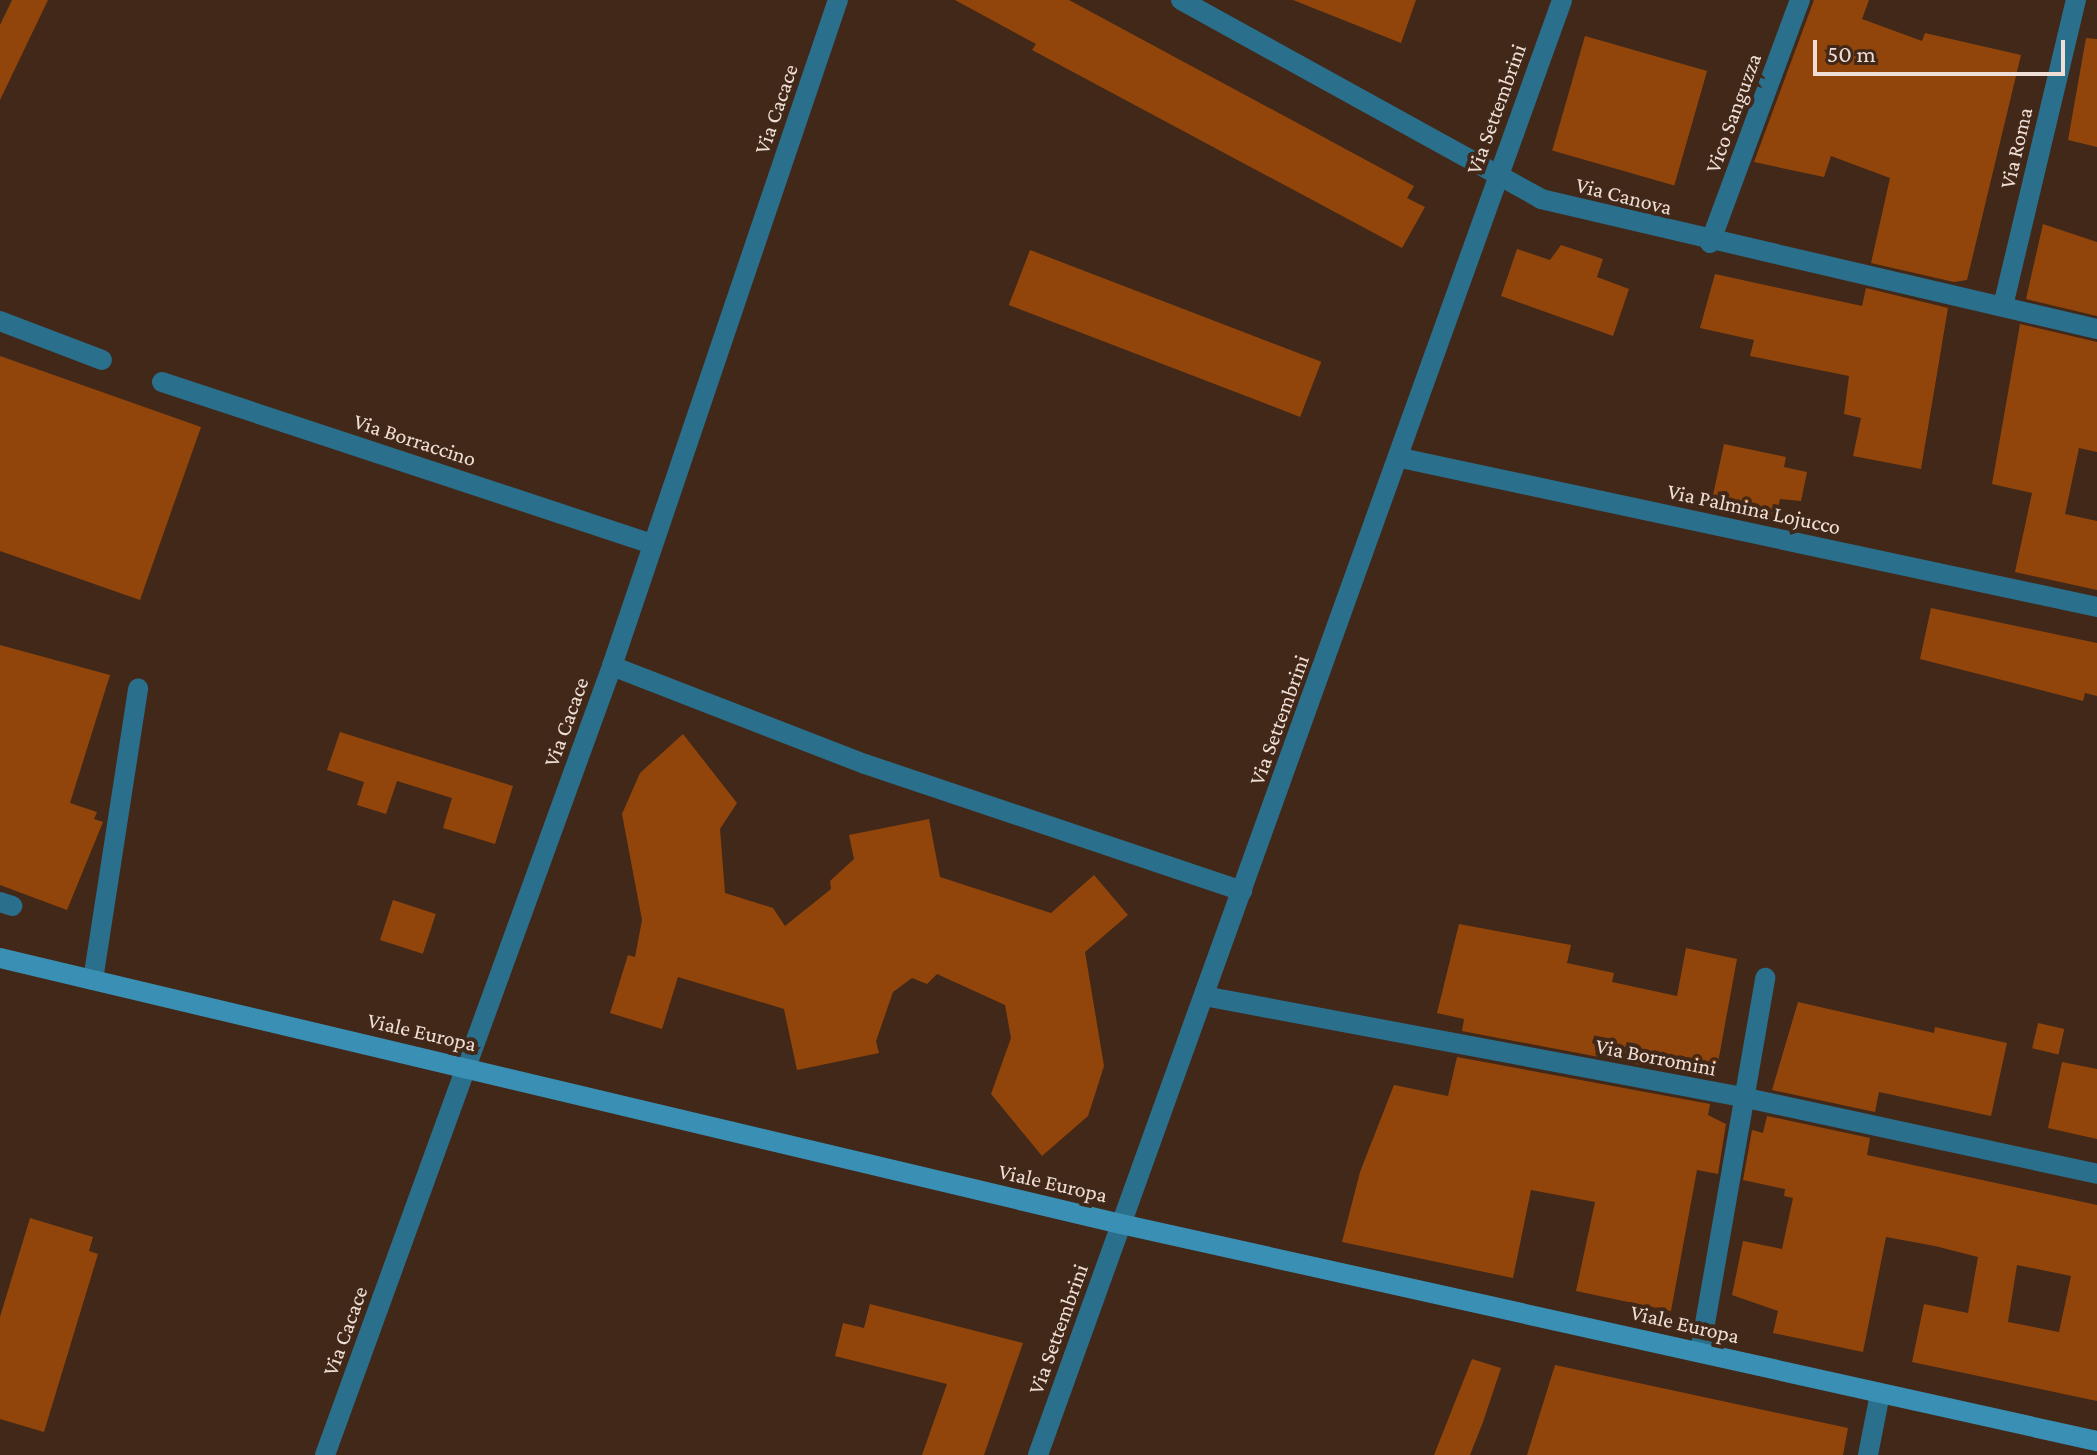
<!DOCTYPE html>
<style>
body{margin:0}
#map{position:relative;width:2097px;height:1455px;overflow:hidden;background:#412819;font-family:"Crimson Pro",serif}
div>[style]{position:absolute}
.building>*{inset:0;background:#92450a;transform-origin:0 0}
.street>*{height:20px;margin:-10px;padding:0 10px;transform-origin:10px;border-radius:10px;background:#2a6f8c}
.secondary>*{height:20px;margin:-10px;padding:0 10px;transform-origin:10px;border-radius:10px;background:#3990b4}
span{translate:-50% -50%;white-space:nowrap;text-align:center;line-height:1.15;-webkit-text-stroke:8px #412819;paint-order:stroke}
.street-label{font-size:22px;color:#efded5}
.scale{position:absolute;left:1813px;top:40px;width:252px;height:36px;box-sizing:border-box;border:4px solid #efded5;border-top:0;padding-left:10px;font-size:24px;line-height:28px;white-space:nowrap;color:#efded5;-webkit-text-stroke:6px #412819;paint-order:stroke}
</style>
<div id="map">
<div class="building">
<div style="clip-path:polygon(12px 0,48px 0,0 100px,0 25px)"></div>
<div style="clip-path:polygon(955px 0,1069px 0,1414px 186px,1407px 198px,1425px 207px,1402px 248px,1032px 50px,1036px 44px)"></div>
<div style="clip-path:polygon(1293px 0,1416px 0,1401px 43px)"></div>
<div style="clip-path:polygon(1814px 0,1869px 0,1862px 19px,1922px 41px,1925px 33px,2021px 55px,1967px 280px,1954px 282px,1871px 263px,1890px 178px,1831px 156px,1824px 177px,1754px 162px)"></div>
<div style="left:1585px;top:36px;width:127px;height:119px;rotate:16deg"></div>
<div style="clip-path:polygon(2086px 38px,2097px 39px,2097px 147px,2068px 140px)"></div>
<div style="clip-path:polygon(2043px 224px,2097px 242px,2097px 316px,2026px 299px)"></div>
<div style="clip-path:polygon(1561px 245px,1603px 259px,1597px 277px,1629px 289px,1613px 336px,1501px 296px,1517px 249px,1550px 260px)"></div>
<div style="left:1030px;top:250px;width:312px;height:59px;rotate:21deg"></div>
<div style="clip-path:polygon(1715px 274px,1862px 306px,1866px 288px,1948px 308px,1921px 469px,1853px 456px,1861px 418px,1844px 414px,1849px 376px,1750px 356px,1754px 340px,1700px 328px)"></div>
<div style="clip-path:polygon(2020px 324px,2097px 342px,2097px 452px,2079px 448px,2065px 514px,2097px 521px,2097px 590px,2015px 572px,2032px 493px,1992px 484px)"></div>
<div style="clip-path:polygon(0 356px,201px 427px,140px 600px,0 551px)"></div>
<div style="clip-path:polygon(1724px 444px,1786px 457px,1784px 467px,1807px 472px,1801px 501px,1780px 499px,1775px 522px,1710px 509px)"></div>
<div style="clip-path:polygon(1931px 608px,2097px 643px,2097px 696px,2085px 693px,2083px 701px,1920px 659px)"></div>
<div style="clip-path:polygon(0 645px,110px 675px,70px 803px,97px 812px,94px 819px,103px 822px,67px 910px,0 885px)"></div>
<div style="clip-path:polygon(340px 732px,513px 786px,495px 844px,443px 828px,452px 798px,397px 781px,386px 814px,357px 805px,364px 782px,327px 770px)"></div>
<div style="clip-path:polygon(683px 734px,737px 803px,720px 829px,725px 893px,773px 908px,785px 926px,831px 889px,830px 881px,854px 859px,849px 835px,929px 819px,940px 877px,1051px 913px,1094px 875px,1128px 915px,1085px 952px,1104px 1066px,1088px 1116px,1042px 1156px,991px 1094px,1011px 1038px,1005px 1005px,937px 974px,927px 984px,912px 978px,893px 992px,876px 1041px,879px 1053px,797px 1070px,784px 1009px,678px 977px,662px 1029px,610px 1013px,628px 955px,635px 957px,642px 920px,622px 814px,640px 773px)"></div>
<div style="left:393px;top:900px;width:45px;height:42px;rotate:18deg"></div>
<div style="clip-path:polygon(1459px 924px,1571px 945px,1567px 963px,1614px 973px,1612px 982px,1677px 996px,1686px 948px,1737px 959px,1715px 1079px,1462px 1031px,1464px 1019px,1437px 1013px)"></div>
<div style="clip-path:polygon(1798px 1002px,1934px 1033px,1935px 1027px,2007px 1043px,1991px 1116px,1879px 1092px,1875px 1112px,1772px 1090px)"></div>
<div style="left:2038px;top:1023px;width:27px;height:26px;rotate:13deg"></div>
<div style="clip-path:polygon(1457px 1057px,1710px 1104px,1708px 1115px,1726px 1124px,1718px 1174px,1697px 1170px,1671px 1311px,1576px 1291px,1595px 1202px,1531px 1190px,1513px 1278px,1342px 1242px,1360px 1172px,1394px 1085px,1448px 1096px)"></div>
<div style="clip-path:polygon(2062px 1062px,2097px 1069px,2097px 1139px,2048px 1128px)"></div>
<div style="clip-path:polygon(evenodd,1767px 1116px,1870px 1138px,1867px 1155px,2097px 1205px,2097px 1401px,1912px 1362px,1924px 1304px,1968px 1313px,1978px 1257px,1935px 1246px,1886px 1237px,1863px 1352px,1773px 1333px,1778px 1311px,1732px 1295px,1743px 1241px,1782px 1249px,1793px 1198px,1784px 1196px,1785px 1189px,1743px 1180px,1752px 1130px,1763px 1133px,1767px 1116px,2017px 1265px,2071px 1276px,2059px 1332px,2008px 1322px,2017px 1265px)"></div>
<div style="clip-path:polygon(30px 1218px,93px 1237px,89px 1251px,98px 1254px,44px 1432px,0 1419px,0 1317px)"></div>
<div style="clip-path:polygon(870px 1304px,1023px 1343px,984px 1455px,922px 1455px,947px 1384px,835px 1356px,843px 1323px,864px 1328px)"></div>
<div style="clip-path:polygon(1472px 1359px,1501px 1368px,1483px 1422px,1470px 1455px,1434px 1455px)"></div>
<div style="clip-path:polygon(1555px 1365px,1848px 1428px,1843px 1455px,1527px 1455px)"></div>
</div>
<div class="street">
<div style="left:1181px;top:0;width:411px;rotate:28.9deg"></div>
<div style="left:1541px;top:199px;width:571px;rotate:13.16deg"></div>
<div style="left:1710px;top:243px;width:259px;rotate:-69.7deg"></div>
<div style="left:2003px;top:306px;width:315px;rotate:-76.6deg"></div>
<div style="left:0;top:321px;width:109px;rotate:20.9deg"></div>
<div style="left:162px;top:382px;width:516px;rotate:18.29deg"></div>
<div style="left:1401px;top:458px;width:712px;rotate:12.08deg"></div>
<div style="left:612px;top:666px;width:271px;rotate:21.2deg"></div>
<div style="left:865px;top:764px;width:398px;rotate:18.6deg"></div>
<div style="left:0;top:902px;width:13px;rotate:18deg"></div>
<div style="left:93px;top:980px;width:295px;rotate:-81.2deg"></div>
<div style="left:1204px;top:996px;width:547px;rotate:10.63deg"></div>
<div style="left:1742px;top:1097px;width:363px;rotate:12.2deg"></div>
<div style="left:1700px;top:1352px;width:380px;rotate:-80.1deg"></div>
<div style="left:325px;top:1455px;width:840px;rotate:-70.01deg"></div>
<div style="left:612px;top:666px;width:703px;rotate:-71.26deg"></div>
<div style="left:1038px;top:1455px;width:1546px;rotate:-70.19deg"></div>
<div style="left:1868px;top:1455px;width:62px;rotate:-78.9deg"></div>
</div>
<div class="secondary">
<div style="left:0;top:958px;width:1152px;rotate:13.35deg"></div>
<div style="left:1121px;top:1224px;width:1000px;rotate:12.54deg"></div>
</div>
<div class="street-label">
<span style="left:776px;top:109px;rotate:-71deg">Via Cacace</span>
<span style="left:1496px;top:109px;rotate:-70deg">Via Settembrini</span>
<span style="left:1733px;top:113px;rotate:-70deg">Vico Sanguzza</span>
<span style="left:2016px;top:148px;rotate:-77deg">Via Roma</span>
<span style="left:1624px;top:196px;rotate:14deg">Via Canova</span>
<span style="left:415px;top:440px;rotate:18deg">Via Borraccino</span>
<span style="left:1754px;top:509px;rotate:12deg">Via Palmina Lojucco</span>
<span style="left:1279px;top:720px;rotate:-70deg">Via Settembrini</span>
<span style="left:566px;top:722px;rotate:-70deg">Via Cacace</span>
<span style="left:422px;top:1032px;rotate:13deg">Viale Europa</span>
<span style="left:1656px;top:1057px;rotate:11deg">Via Borromini</span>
<span style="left:1053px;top:1183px;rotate:13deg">Viale Europa</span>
<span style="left:1685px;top:1324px;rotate:13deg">Viale Europa</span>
<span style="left:1058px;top:1329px;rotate:-70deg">Via Settembrini</span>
<span style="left:345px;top:1331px;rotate:-70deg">Via Cacace</span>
</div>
<div class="scale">50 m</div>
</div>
